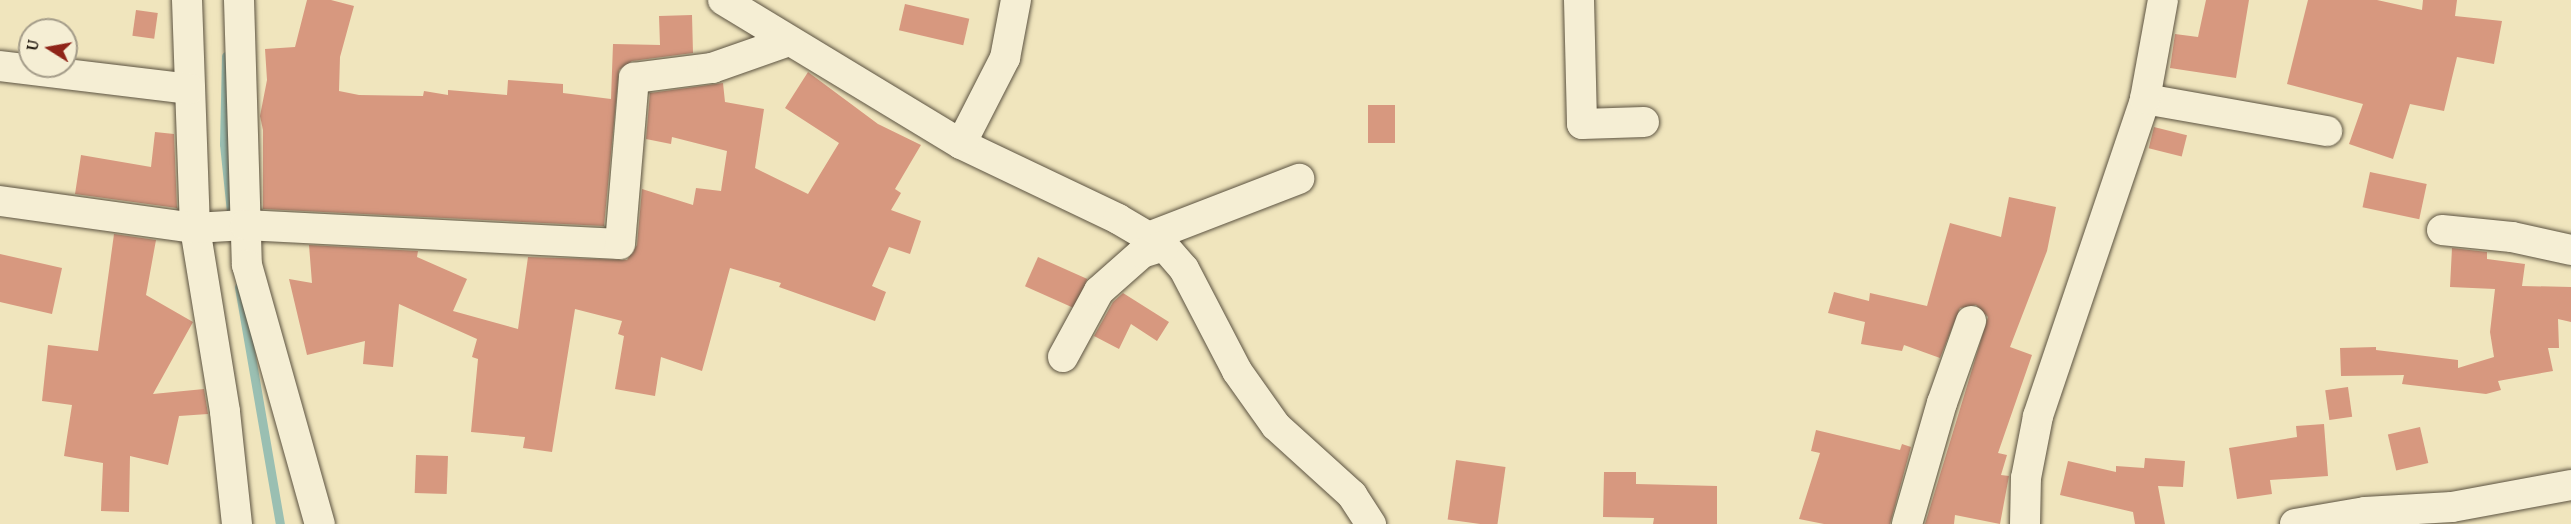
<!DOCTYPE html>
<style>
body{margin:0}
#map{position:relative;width:2571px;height:524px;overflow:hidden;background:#f0e5bd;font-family:"Gentium Book Plus",serif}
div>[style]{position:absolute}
.stream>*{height:9px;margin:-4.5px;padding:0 4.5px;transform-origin:4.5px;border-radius:4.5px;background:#9abfb2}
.building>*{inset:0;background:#d7987f;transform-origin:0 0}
.roads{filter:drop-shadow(0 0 2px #5c5341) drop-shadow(0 0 2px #5c5341)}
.minor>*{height:30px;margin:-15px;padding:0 15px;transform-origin:15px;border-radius:15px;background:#f5eed4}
span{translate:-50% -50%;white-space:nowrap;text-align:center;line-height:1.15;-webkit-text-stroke:4.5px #f5eed4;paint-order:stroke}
.north{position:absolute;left:18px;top:18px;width:60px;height:60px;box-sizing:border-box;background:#f5eed4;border:2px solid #a49c89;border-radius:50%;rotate:281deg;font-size:16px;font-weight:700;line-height:24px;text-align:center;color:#2a2218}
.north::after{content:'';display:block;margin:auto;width:21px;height:27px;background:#8f2418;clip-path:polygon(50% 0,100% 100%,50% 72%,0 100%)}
</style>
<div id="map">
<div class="stream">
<div style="left:226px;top:56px;width:88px;rotate:91.3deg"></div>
<div style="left:224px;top:144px;width:78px;rotate:84.1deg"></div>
<div style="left:239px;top:287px;width:241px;rotate:80.2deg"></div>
</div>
<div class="building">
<div style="clip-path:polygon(307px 0,331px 0,354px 6px,340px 57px,339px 91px,359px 95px,423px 96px,424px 91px,448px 95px,448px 90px,507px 95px,508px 80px,563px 84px,563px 93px,611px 99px,613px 44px,660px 45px,659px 16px,692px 15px,693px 53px,632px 61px,619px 70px,604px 226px,263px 209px,263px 130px,260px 116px,267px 80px,265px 49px,295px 47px)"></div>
<div style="clip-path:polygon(2206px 0,2249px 0,2236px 78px,2170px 68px,2175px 34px,2198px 37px)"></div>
<div style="clip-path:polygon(2308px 0,2377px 0,2422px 10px,2423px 0,2457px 0,2455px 16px,2502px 21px,2494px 64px,2457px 57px,2444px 111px,2410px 104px,2393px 159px,2349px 144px,2363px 104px,2287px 84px)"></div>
<div style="left:905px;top:4px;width:66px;height:27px;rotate:13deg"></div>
<div style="left:136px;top:10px;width:22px;height:26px;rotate:8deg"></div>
<div style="clip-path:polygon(808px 72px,878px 124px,921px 145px,895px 189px,901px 193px,891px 210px,921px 221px,910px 254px,889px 247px,872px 286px,886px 292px,875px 321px,779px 287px,781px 283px,730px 268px,702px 371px,661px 357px,655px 396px,615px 389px,624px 336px,618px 334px,622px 321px,575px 309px,552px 452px,523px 448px,525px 437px,471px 432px,478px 359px,472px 357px,477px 339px,399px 304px,393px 367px,363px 364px,365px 341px,307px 355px,289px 279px,312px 283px,309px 245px,418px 251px,417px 257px,467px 279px,453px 311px,518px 329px,528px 257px,627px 260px,637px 245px,642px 189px,693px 205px,696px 188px,721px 191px,727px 151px,672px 137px,671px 144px,646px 139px,650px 93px,723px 83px,725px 102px,764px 109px,755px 168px,808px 194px,839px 143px,785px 108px)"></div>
<div style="left:1368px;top:105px;width:27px;height:38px"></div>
<div style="left:2154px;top:127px;width:34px;height:22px;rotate:14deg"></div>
<div style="clip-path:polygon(155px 132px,174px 134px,177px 208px,75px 194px,81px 155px,151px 167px)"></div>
<div style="left:2370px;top:172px;width:58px;height:36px;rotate:12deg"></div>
<div style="clip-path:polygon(2009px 197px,2056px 207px,2047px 251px,2010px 347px,2032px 355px,1998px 453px,2007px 455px,2001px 475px,2009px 476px,2000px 524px,1955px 515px,1954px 524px,1925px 524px,1988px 317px,1976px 305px,1960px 308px,1940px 358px,1904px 345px,1902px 351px,1861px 344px,1865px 322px,1828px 313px,1834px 292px,1869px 301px,1870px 293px,1927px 306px,1950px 223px,2001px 237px)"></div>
<div style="clip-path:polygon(114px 234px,156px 240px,146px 295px,193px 322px,153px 394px,204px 389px,208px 414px,179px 416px,168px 465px,130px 456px,129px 512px,101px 511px,103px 463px,64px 456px,72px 405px,42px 401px,48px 345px,98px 351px)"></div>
<div style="clip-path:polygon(2452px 248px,2487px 252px,2487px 259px,2525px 264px,2522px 286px,2571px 287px,2571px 322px,2558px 319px,2559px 348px,2548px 348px,2553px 371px,2498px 381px,2501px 390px,2486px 394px,2402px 384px,2404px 375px,2341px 376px,2340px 348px,2376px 347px,2376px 350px,2458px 360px,2458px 368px,2494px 357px,2490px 332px,2495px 289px,2450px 287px)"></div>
<div style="clip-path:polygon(0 254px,62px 268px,52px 314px,0 302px)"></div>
<div style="left:1038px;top:257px;width:54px;height:32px;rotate:24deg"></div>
<div style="clip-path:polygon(1123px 293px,1169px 322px,1157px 341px,1131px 324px,1119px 349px,1094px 336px,1113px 302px)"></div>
<div style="left:2348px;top:387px;width:30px;height:23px;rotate:82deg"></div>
<div style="clip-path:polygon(2324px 424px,2328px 476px,2270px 480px,2272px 494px,2237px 499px,2229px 448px,2297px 437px,2296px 426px)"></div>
<div style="left:2420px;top:427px;width:37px;height:33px;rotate:77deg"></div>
<div style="clip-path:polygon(1816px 430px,1900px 450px,1902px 444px,1911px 447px,1890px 524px,1824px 524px,1799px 519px,1820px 453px,1811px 451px)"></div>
<div style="left:416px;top:455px;width:32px;height:38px;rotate:2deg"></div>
<div style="clip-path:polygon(2145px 458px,2185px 461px,2183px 487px,2158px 486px,2165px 524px,2135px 524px,2133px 512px,2060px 495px,2068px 461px,2116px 472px,2116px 466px,2144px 468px)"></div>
<div style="left:1456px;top:460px;width:50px;height:60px;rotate:8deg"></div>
<div style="clip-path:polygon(1604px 472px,1636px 472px,1636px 484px,1717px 486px,1717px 524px,1653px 524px,1654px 518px,1603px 517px)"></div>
</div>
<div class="roads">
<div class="minor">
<div style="left:187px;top:0;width:228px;rotate:88deg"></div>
<div style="left:195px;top:228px;width:186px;rotate:80.7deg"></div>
<div style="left:225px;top:412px;width:113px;rotate:83.9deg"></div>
<div style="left:239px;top:0;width:265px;rotate:88.3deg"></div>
<div style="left:247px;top:265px;width:269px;rotate:74.3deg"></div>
<div style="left:723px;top:0;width:278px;rotate:31.2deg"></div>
<div style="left:961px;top:144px;width:174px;rotate:25.5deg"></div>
<div style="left:1118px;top:219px;width:53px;rotate:30.4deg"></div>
<div style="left:1164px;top:246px;width:30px;rotate:49deg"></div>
<div style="left:1184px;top:269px;width:115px;rotate:62.5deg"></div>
<div style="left:1237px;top:371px;width:67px;rotate:54.7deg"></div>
<div style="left:1276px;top:426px;width:103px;rotate:42.2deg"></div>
<div style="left:1352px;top:495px;width:35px;rotate:57deg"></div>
<div style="left:1579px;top:0;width:124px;rotate:88.6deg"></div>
<div style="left:1582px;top:124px;width:62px;rotate:-1.8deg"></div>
<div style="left:0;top:66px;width:191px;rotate:6.9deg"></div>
<div style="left:2145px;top:99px;width:185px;rotate:10deg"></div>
<div style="left:961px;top:144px;width:97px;rotate:-62.9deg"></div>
<div style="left:1005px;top:58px;width:59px;rotate:-79.3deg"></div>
<div style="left:0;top:201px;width:197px;rotate:7.9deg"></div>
<div style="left:195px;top:228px;width:50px;rotate:-3.4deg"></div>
<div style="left:245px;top:225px;width:375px;rotate:2.9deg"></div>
<div style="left:620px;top:244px;width:167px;rotate:-85.2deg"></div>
<div style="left:634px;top:78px;width:79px;rotate:-7.3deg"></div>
<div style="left:712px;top:68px;width:82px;rotate:-19.3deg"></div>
<div style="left:2442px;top:230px;width:70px;rotate:5.7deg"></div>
<div style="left:2512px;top:237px;width:60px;rotate:12.4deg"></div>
<div style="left:1151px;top:236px;width:159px;rotate:-21.1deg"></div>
<div style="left:1063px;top:357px;width:75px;rotate:-61.4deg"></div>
<div style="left:1099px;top:291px;width:57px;rotate:-41.5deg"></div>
<div style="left:1142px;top:253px;width:23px;rotate:-18deg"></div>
<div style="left:1907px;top:524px;width:126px;rotate:-73.9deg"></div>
<div style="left:1942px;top:403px;width:87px;rotate:-70.5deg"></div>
<div style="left:2025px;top:524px;width:46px;rotate:-88.8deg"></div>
<div style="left:2026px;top:478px;width:63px;rotate:-79deg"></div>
<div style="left:2038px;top:416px;width:335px;rotate:-71.3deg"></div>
<div style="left:2145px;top:99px;width:101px;rotate:-79.7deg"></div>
<div style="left:2295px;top:524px;width:71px;rotate:-9.7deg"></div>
<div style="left:2365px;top:512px;width:87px;rotate:-3.3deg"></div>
<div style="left:2452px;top:507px;width:121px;rotate:-10.5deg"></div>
</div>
</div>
<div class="north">U</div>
</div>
